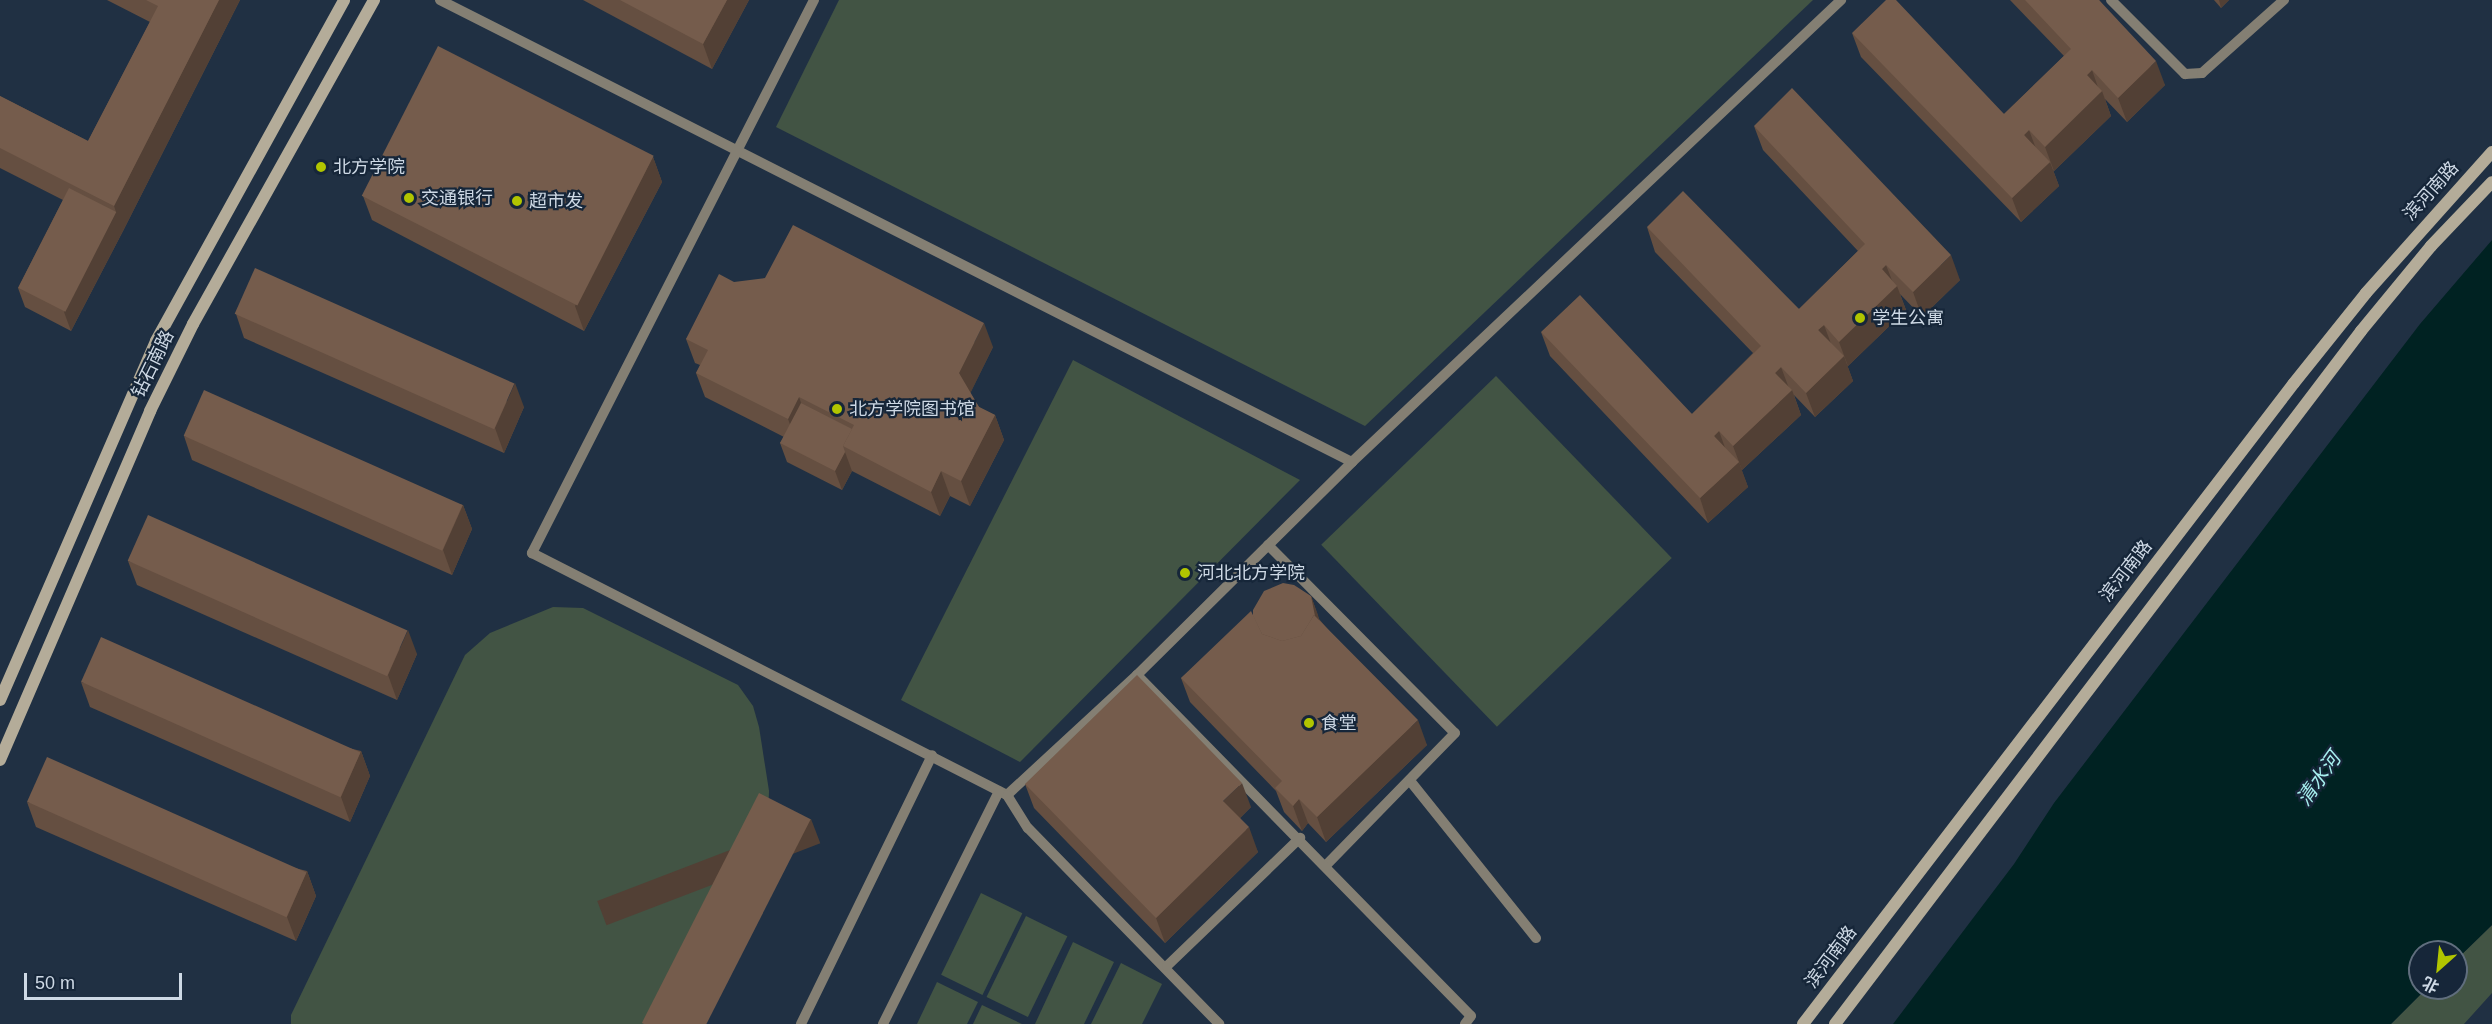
<!DOCTYPE html>
<meta charset="utf-8">
<style>
body{margin:0}
#map{position:relative;width:2492px;height:1024px;overflow:hidden;background:#203043;font-family:Arial,"Noto Sans SC",sans-serif}
div>[style]{position:absolute}
.green>*{inset:0;background:#425444;transform-origin:0 0}
.water>*{inset:0;background:#022}
.service>*{height:10px;margin:-5px;padding:0 5px;transform-origin:5px;border-radius:5px;background:#847f73}
.secondary>*{height:12px;margin:-6px;padding:0 6px;transform-origin:6px;border-radius:6px;background:#b4ac99}
.wall>*{inset:0;background:#654f41}
.shaded-wall>*{inset:0;background:#524035;transform-origin:0 0}
.building>*{inset:0;background:#755c4c;transform-origin:0 0}
.dots>*{width:16px;height:16px;translate:-50% -50%;box-sizing:border-box;border:3px solid #162639;border-radius:50%}
span{translate:-50% -50%;white-space:nowrap;text-align:center;line-height:1.15;-webkit-text-stroke:4.5px #162639;paint-order:stroke}
.poi-label{font-size:18px;color:#ced9e5}
.left{translate:0 -50%;text-align:left}
.street-label{font-size:18px;color:#ced9e5}
.water-label{font-size:20px;color:#a7efef;font-style:italic}
.north{position:absolute;left:2408px;top:940px;width:60px;height:60px;box-sizing:border-box;background:#162639;border:2px solid #606e7e;border-radius:50%;rotate:207deg;font-size:16px;font-weight:700;line-height:24px;text-align:center;color:#ced9e5}
.north::after{content:'';display:block;margin:auto;width:21px;height:27px;background:#b1c500;clip-path:polygon(50% 0,100% 100%,50% 72%,0 100%)}
.scale{position:absolute;left:24px;top:973px;width:158px;height:27px;box-sizing:border-box;border:3px solid #ced9e5;border-top:0;padding-left:8px;font-size:18px;line-height:21px;white-space:nowrap;color:#ced9e5;-webkit-text-stroke:4px #162639;paint-order:stroke}
</style>
<div id="map">
<div class="green">
<div style="clip-path:polygon(839px 0,1813px 0,1365px 426px,776px 127px)"></div>
<div style="clip-path:polygon(1073px 360px,1300px 480px,1020px 762px,901px 700px)"></div>
<div style="left:1496px;top:376px;width:253px;height:243px;rotate:46deg"></div>
<div style="clip-path:polygon(553px 607px,583px 608px,738px 685px,753px 706px,759px 727px,769px 791px,768px 817px,666px 1024px,291px 1024px,291px 1015px,465px 655px,490px 633px)"></div>
<div style="left:981px;top:893px;width:46px;height:91px;rotate:26deg"></div>
<div style="left:1026px;top:916px;width:46px;height:90px;rotate:26deg"></div>
<div style="clip-path:polygon(2492px 925px,2492px 993px,2464px 1024px,2391px 1024px,2427px 988px,2456px 988px,2456px 960px)"></div>
<div style="clip-path:polygon(1073px 942px,1114px 962px,1084px 1024px,1035px 1024px)"></div>
<div style="clip-path:polygon(1121px 963px,1162px 984px,1142px 1024px,1091px 1024px)"></div>
<div style="clip-path:polygon(937px 982px,978px 1002px,967px 1024px,917px 1024px)"></div>
<div style="clip-path:polygon(982px 1005px,1022px 1024px,973px 1024px)"></div>
</div>
<div class="water">
<div style="clip-path:polygon(2492px 240px,2492px 925px,2456px 960px,2456px 952px,2420px 952px,2420px 988px,2427px 988px,2391px 1024px,1893px 1024px,2014px 864px,2054px 803px,2420px 324px)"></div>
</div>
<div class="service">
<div style="left:440px;top:0;width:1022px;rotate:26.87deg"></div>
<div style="left:814px;top:0;width:621px;rotate:117.02deg"></div>
<div style="left:532px;top:553px;width:533px;rotate:27deg"></div>
<div style="left:1007px;top:795px;width:177px;rotate:-42.7deg"></div>
<div style="left:1137px;top:675px;width:303px;rotate:-44.7deg"></div>
<div style="left:1352px;top:462px;width:673px;rotate:-43.37deg"></div>
<div style="left:2111px;top:0;width:105px;rotate:45deg"></div>
<div style="left:2185px;top:74px;width:17px;rotate:-3deg"></div>
<div style="left:2202px;top:73px;width:110px;rotate:-41.7deg"></div>
<div style="left:1268px;top:545px;width:265px;rotate:45.2deg"></div>
<div style="left:1455px;top:733px;width:185px;rotate:134.3deg"></div>
<div style="left:1137px;top:675px;width:477px;rotate:45.6deg"></div>
<div style="left:1471px;top:1016px;width:10px;rotate:127deg"></div>
<div style="left:1411px;top:782px;width:200px;rotate:51.3deg"></div>
<div style="left:1007px;top:795px;width:39px;rotate:58deg"></div>
<div style="left:1028px;top:828px;width:274px;rotate:45.7deg"></div>
<div style="left:1167px;top:966px;width:185px;rotate:-43.9deg"></div>
<div style="left:801px;top:1024px;width:299px;rotate:-64deg"></div>
<div style="left:883px;top:1024px;width:260px;rotate:-63.5deg"></div>
</div>
<div class="secondary">
<div style="left:0;top:700px;width:391px;rotate:-66.5deg"></div>
<div style="left:156px;top:341px;width:389px;rotate:-61.1deg"></div>
<div style="left:0;top:760px;width:380px;rotate:-66.7deg"></div>
<div style="left:150px;top:411px;width:97px;rotate:-63.7deg"></div>
<div style="left:193px;top:324px;width:371px;rotate:-60.8deg"></div>
<div style="left:1803px;top:1024px;width:807px;rotate:-52.55deg"></div>
<div style="left:2294px;top:383px;width:115px;rotate:-51.3deg"></div>
<div style="left:2366px;top:293px;width:189px;rotate:-48.2deg"></div>
<div style="left:1835px;top:1024px;width:870px;rotate:-52.8deg"></div>
<div style="left:2361px;top:331px;width:110px;rotate:-50.5deg"></div>
<div style="left:2431px;top:246px;width:88px;rotate:-46.4deg"></div>
</div>
<div class="wall">
<div style="clip-path:polygon(107px 0,240px 0,123px 231px,71px 331px,25px 307px,18px 288px,63px 200px,0 168px,0 96px,88px 141px,150px 22px)"></div>
<div style="clip-path:polygon(583px 0,749px 0,712px 69px)"></div>
<div style="clip-path:polygon(2010px 0,2099px 0,2165px 85px,2127px 122px,2105px 99px,2111px 116px,2054px 171px,2053px 170px,2059px 186px,2021px 222px,1861px 57px,1852px 33px,2004px 114px,2064px 56px)"></div>
<div style="clip-path:polygon(2214px 0,2229px 0,2221px 8px)"></div>
<div style="clip-path:polygon(1754px 126px,1960px 280px,1922px 317px,1900px 294px,1906px 310px,1848px 366px,1847px 365px,1853px 381px,1815px 417px,1794px 395px,1801px 415px,1742px 470px,1741px 469px,1748px 487px,1708px 523px,1550px 356px,1541px 332px,1692px 414px,1753px 353px,1655px 252px,1647px 227px,1799px 309px,1858px 251px,1763px 150px)"></div>
<div style="clip-path:polygon(653px 157px,662px 182px,584px 331px,372px 220px,363px 196px)"></div>
<div style="clip-path:polygon(734px 282px,993px 347px,970px 393px,979px 407px,995px 415px,1004px 440px,970px 506px,950px 496px,940px 516px,852px 471px,842px 490px,787px 462px,780px 443px,784px 437px,705px 397px,696px 373px,700px 365px,695px 363px,686px 339px)"></div>
<div style="clip-path:polygon(236px 314px,524px 407px,504px 453px,244px 338px)"></div>
<div style="clip-path:polygon(184px 436px,463px 505px,472px 529px,452px 575px,192px 460px)"></div>
<div style="clip-path:polygon(128px 561px,417px 654px,397px 700px,137px 585px)"></div>
<div style="clip-path:polygon(1311px 596px,1319px 619px,1427px 745px,1326px 842px,1308px 823px,1302px 831px,1284px 812px,1276px 791px,1190px 702px,1181px 678px,1253px 616px)"></div>
<div style="clip-path:polygon(81px 682px,361px 751px,370px 776px,350px 822px,90px 707px)"></div>
<div style="clip-path:polygon(1025px 784px,1251px 807px,1240px 818px,1258px 852px,1165px 943px,1034px 808px)"></div>
<div style="clip-path:polygon(27px 802px,307px 871px,316px 896px,296px 941px,36px 827px)"></div>
</div>
<div class="shaded-wall">
<div style="clip-path:polygon(219px 0,240px 0,123px 231px,71px 331px,64px 312px,116px 212px,114px 206px)"></div>
<div style="clip-path:polygon(727px 0,749px 0,712px 69px,703px 44px)"></div>
<div style="clip-path:polygon(2219px 0,2229px 0,2221px 8px)"></div>
<div style="clip-path:polygon(2156px 61px,2165px 85px,2127px 122px,2118px 98px)"></div>
<div style="clip-path:polygon(2092px 70px,2100px 93px,2102px 91px,2111px 116px,2054px 171px,2045px 147px,2087px 75px)"></div>
<div style="clip-path:polygon(2029px 130px,2038px 154px,2024px 135px)"></div>
<div style="clip-path:polygon(653px 157px,662px 182px,584px 331px,575px 306px)"></div>
<div style="clip-path:polygon(2050px 162px,2059px 186px,2021px 222px,2012px 198px)"></div>
<div style="clip-path:polygon(1951px 255px,1960px 280px,1922px 317px,1913px 292px)"></div>
<div style="clip-path:polygon(1886px 265px,1895px 288px,1897px 286px,1906px 310px,1848px 366px,1839px 342px,1882px 269px)"></div>
<div style="clip-path:polygon(984px 323px,993px 347px,968px 398px,959px 373px)"></div>
<div style="clip-path:polygon(1824px 325px,1833px 349px,1818px 330px)"></div>
<div style="clip-path:polygon(1844px 356px,1853px 381px,1815px 417px,1806px 393px)"></div>
<div style="clip-path:polygon(1781px 367px,1790px 391px,1775px 373px)"></div>
<div style="clip-path:polygon(515px 383px,524px 407px,504px 453px,495px 428px)"></div>
<div style="clip-path:polygon(1792px 390px,1801px 415px,1742px 470px,1733px 446px)"></div>
<div style="clip-path:polygon(799px 397px,808px 422px,797px 444px,788px 419px)"></div>
<div style="clip-path:polygon(995px 415px,1004px 440px,970px 506px,961px 481px)"></div>
<div style="clip-path:polygon(1719px 431px,1728px 456px,1714px 436px)"></div>
<div style="clip-path:polygon(845px 452px,852px 471px,842px 490px,835px 471px)"></div>
<div style="clip-path:polygon(1739px 462px,1748px 487px,1708px 523px,1700px 498px)"></div>
<div style="clip-path:polygon(941px 471px,950px 496px,940px 516px,931px 492px)"></div>
<div style="clip-path:polygon(463px 505px,472px 529px,452px 575px,443px 550px)"></div>
<div style="clip-path:polygon(1311px 596px,1318px 615px,1323px 639px,1310px 660px)"></div>
<div style="clip-path:polygon(408px 630px,417px 654px,397px 700px,388px 675px)"></div>
<div style="clip-path:polygon(1418px 720px,1427px 745px,1326px 842px,1317px 817px)"></div>
<div style="clip-path:polygon(361px 751px,370px 776px,350px 822px,341px 797px)"></div>
<div style="clip-path:polygon(1242px 783px,1251px 807px,1232px 826px,1223px 801px)"></div>
<div style="clip-path:polygon(1299px 799px,1308px 823px,1302px 831px,1293px 806px)"></div>
<div style="left:811px;top:819px;width:26px;height:229px;rotate:69deg"></div>
<div style="clip-path:polygon(1249px 827px,1258px 852px,1165px 943px,1156px 918px)"></div>
<div style="clip-path:polygon(307px 871px,316px 896px,296px 941px,287px 917px)"></div>
</div>
<div class="building">
<div style="clip-path:polygon(146px 0,219px 0,114px 206px,0 148px,0 96px,88px 141px,158px 6px)"></div>
<div style="clip-path:polygon(620px 0,727px 0,703px 44px)"></div>
<div style="clip-path:polygon(1886px 0,1896px 0,2004px 114px,2071px 49px,2025px 0,2099px 0,2156px 61px,2118px 98px,2092px 70px,2087px 75px,2102px 91px,2045px 147px,2029px 130px,2024px 135px,2050px 162px,2012px 198px,1852px 33px)"></div>
<div style="left:438px;top:46px;width:242px;height:168px;rotate:27deg"></div>
<div style="clip-path:polygon(1792px 88px,1951px 255px,1913px 292px,1886px 265px,1882px 269px,1897px 286px,1839px 342px,1824px 325px,1818px 330px,1844px 356px,1806px 393px,1781px 367px,1775px 373px,1792px 390px,1733px 446px,1719px 431px,1714px 436px,1739px 462px,1700px 498px,1541px 332px,1580px 295px,1692px 414px,1761px 346px,1647px 227px,1683px 191px,1799px 309px,1865px 244px,1754px 126px)"></div>
<div style="left:69px;top:188px;width:53px;height:112px;rotate:27deg"></div>
<div style="clip-path:polygon(793px 225px,984px 323px,959px 373px,979px 407px,995px 415px,961px 481px,941px 471px,931px 492px,843px 446px,854px 425px,799px 397px,788px 419px,696px 373px,708px 350px,686px 339px,719px 274px,734px 282px,765px 278px)"></div>
<div style="left:255px;top:268px;width:284px;height:50px;rotate:24deg"></div>
<div style="left:204px;top:390px;width:283px;height:50px;rotate:24deg"></div>
<div style="clip-path:polygon(801px 403px,852px 429px,843px 446px,845px 452px,835px 471px,780px 443px)"></div>
<div style="left:148px;top:515px;width:284px;height:50px;rotate:24deg"></div>
<div style="clip-path:polygon(1283px 583px,1294px 585px,1311px 596px,1315px 616px,1314px 615px,1301px 636px,1282px 641px,1262px 634px,1253px 616px,1253px 610px,1264px 591px)"></div>
<div style="clip-path:polygon(1251px 611px,1262px 634px,1282px 641px,1301px 636px,1314px 615px,1418px 720px,1317px 817px,1299px 799px,1293px 806px,1275px 788px,1282px 781px,1181px 678px)"></div>
<div style="left:101px;top:637px;width:284px;height:49px;rotate:24deg"></div>
<div style="clip-path:polygon(1137px 675px,1242px 783px,1223px 801px,1249px 827px,1156px 918px,1025px 784px)"></div>
<div style="left:47px;top:757px;width:284px;height:49px;rotate:24deg"></div>
<div style="left:759px;top:793px;width:58px;height:258px;rotate:27deg"></div>
</div>
<div class="dots">
<div style="left:321px;top:167px;background:#b1c500"></div>
<div style="left:409px;top:198px;background:#b1c500"></div>
<div style="left:517px;top:201px;background:#b1c500"></div>
<div style="left:1860px;top:318px;background:#b1c500"></div>
<div style="left:837px;top:409px;background:#b1c500"></div>
<div style="left:1185px;top:573px;background:#b1c500"></div>
<div style="left:1309px;top:723px;background:#b1c500"></div>
</div>
<div class="poi-label">
<span class="left" style="left:333px;top:167px">北方学院</span>
<span class="left" style="left:421px;top:198px">交通银行</span>
<span class="left" style="left:529px;top:201px">超市发</span>
<span class="left" style="left:1872px;top:318px">学生公寓</span>
<span class="left" style="left:849px;top:409px">北方学院图书馆</span>
<span class="left" style="left:1197px;top:573px">河北北方学院</span>
<span class="left" style="left:1321px;top:723px">食堂</span>
</div>
<div class="street-label">
<span style="left:2431px;top:191px;rotate:-48deg">滨河南路</span>
<span style="left:153px;top:364px;rotate:-64deg">钻石南路</span>
<span style="left:2126px;top:571px;rotate:-52deg">滨河南路</span>
<span style="left:1831px;top:957px;rotate:-53deg">滨河南路</span>
</div>
<div class="water-label">
<span style="left:2319px;top:779px;rotate:-55deg">清水河</span>
</div>
<div class="north">北</div>
<div class="scale">50 m</div>
</div>
